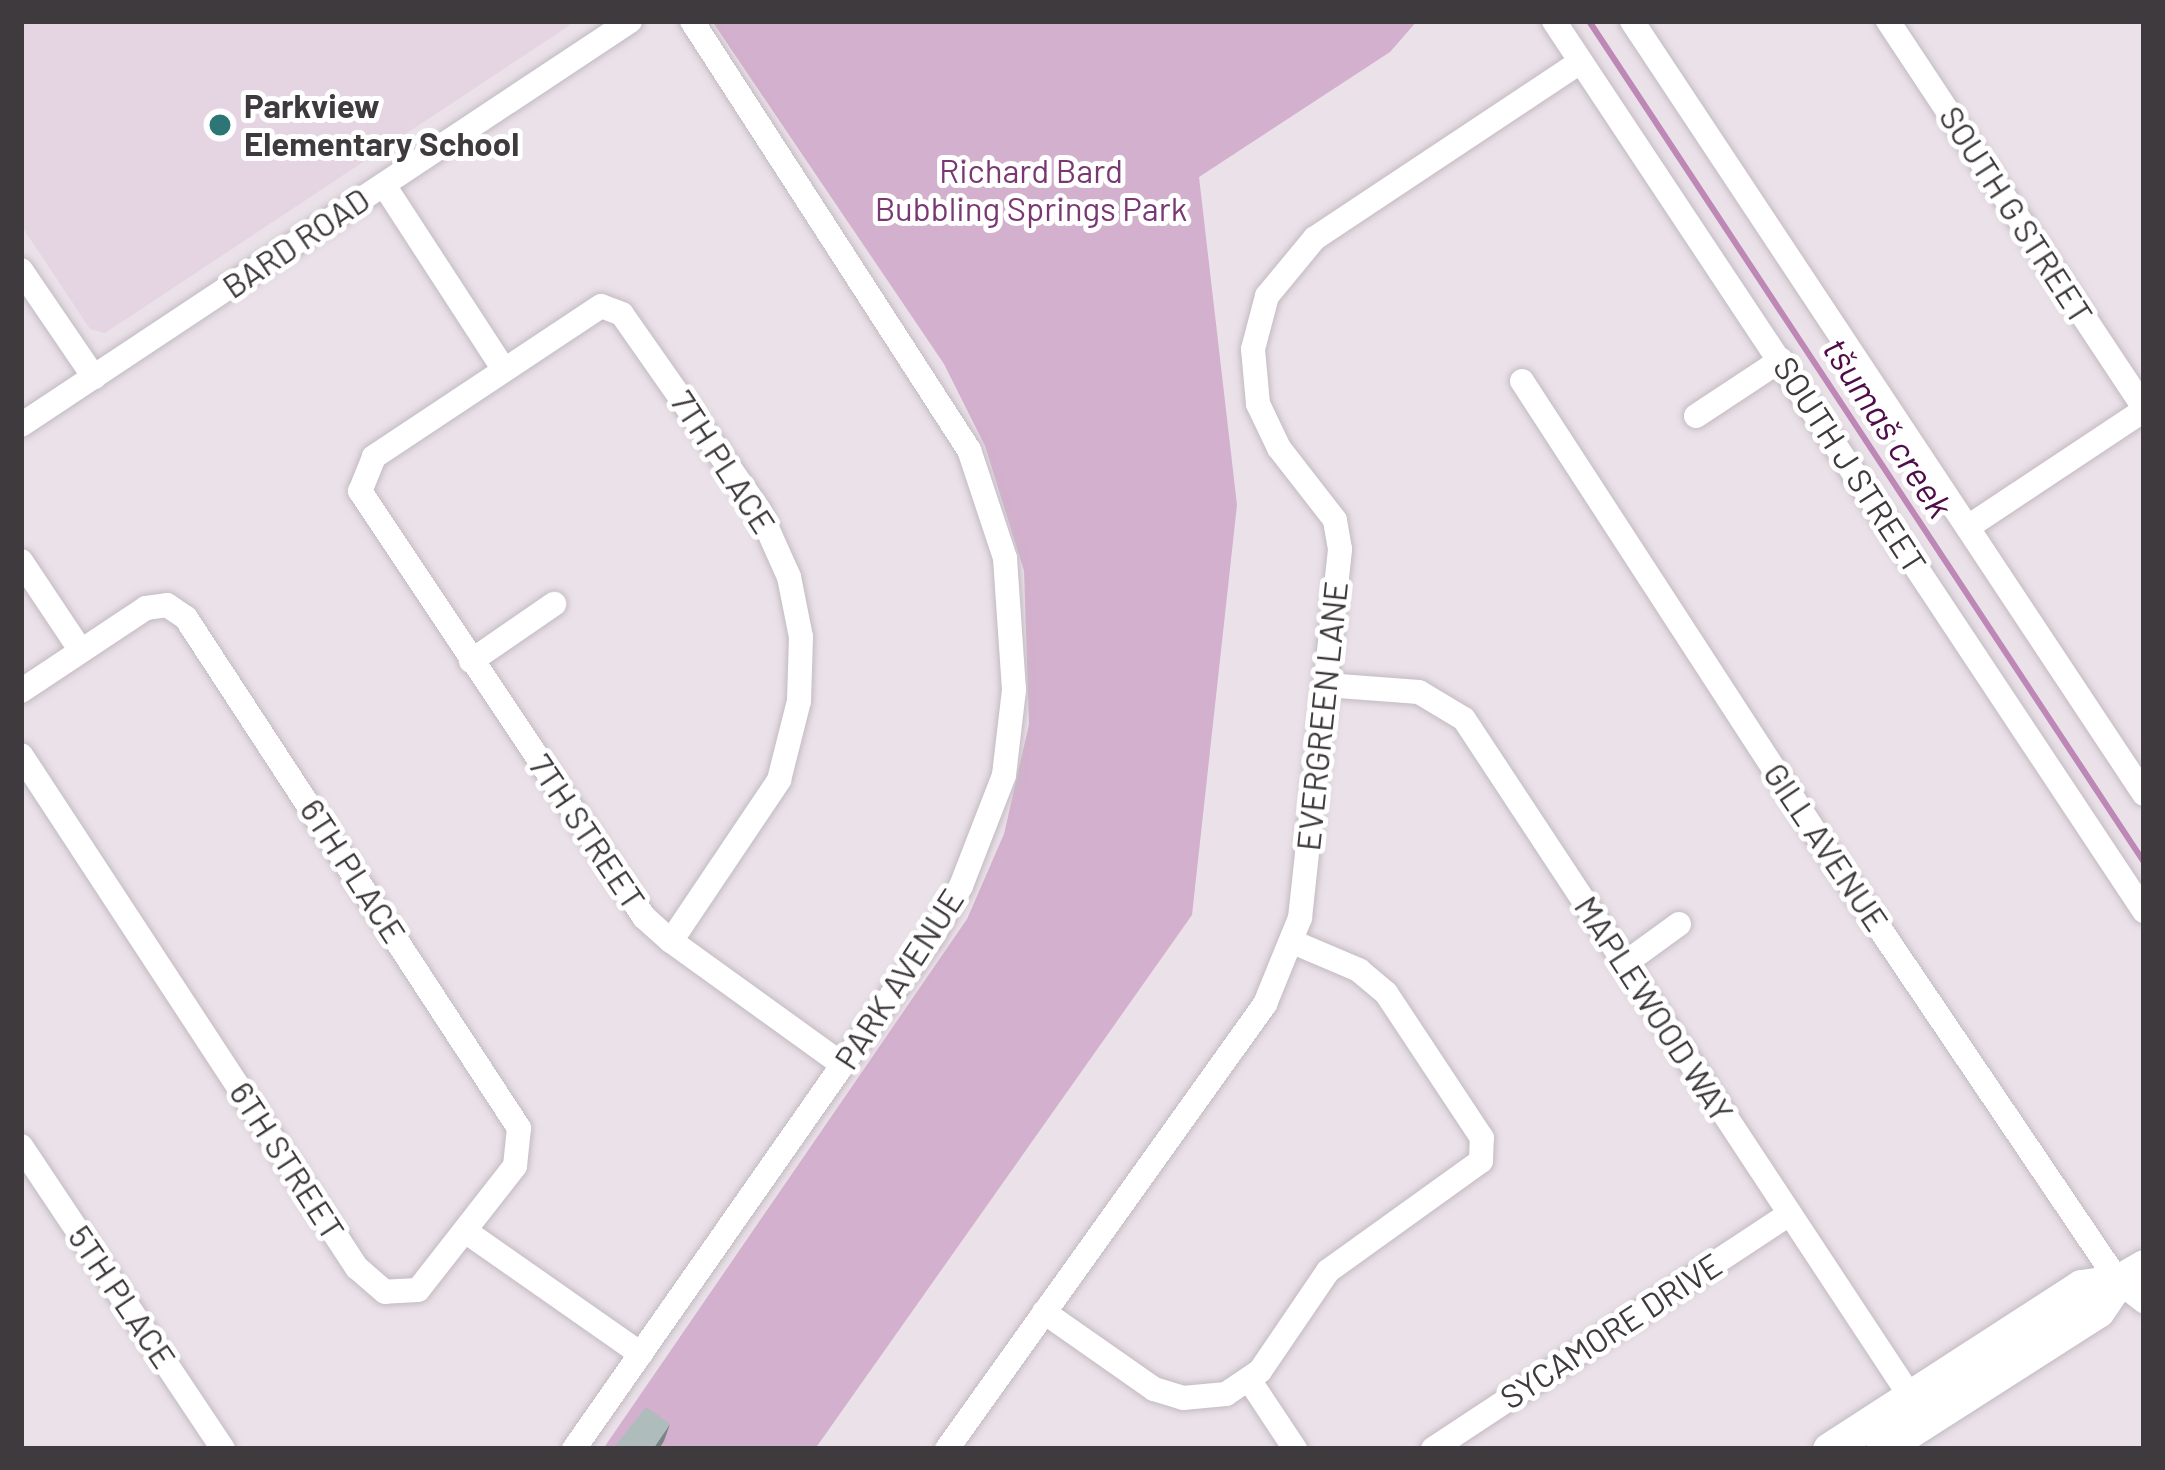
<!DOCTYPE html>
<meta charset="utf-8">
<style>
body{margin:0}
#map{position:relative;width:2165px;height:1470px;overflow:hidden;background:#eae1e9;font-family:Barlow,sans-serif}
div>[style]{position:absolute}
.built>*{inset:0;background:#e5d4e2}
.green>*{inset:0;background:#d3b0cd}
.stream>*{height:6px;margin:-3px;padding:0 3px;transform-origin:3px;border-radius:3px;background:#bd88b5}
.roads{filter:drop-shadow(0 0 3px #c3bac2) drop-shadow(0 0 3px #c3bac2)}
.minor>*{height:24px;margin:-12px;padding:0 12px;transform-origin:12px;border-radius:12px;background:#fff}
.major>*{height:33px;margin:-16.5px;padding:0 16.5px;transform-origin:16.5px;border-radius:16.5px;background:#fff}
.shaded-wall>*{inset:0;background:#7a8484}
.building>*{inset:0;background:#afbcbc}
.dots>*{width:33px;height:33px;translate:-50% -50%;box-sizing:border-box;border:6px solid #fff;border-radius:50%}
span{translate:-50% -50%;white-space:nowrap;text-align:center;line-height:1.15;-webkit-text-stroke:10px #fff;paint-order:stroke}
.poi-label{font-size:33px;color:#3e3a3d;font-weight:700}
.left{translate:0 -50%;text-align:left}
.park-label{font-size:33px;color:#793872}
.street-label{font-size:33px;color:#3e3a3d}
.water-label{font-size:36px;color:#4e0d48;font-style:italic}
.frame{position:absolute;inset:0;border:24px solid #3e3a3d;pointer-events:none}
</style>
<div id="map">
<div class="built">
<div style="clip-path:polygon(21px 21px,567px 21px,570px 25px,105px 333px,90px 329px,21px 225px)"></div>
</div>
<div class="green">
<div style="clip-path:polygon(712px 21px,1417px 21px,1390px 52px,1199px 177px,1237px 505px,1192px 915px,815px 1449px,603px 1449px,967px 919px,1004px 834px,1029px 724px,1024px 571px,985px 446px,944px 364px)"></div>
</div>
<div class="stream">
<div style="left:1589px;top:21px;width:1008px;rotate:56.58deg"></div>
</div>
<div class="roads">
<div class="minor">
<div style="left:1554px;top:21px;width:1068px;rotate:56.46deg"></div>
<div style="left:1632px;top:21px;width:927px;rotate:56.48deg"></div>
<div style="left:1888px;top:21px;width:464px;rotate:56.5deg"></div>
<div style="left:384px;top:185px;width:218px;rotate:57deg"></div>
<div style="left:21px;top:270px;width:130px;rotate:55.7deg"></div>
<div style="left:1522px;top:381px;width:554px;rotate:57deg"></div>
<div style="left:1824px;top:846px;width:525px;rotate:55.95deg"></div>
<div style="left:2118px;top:1281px;width:33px;rotate:38deg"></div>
<div style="left:1696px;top:416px;width:102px;rotate:-33.4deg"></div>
<div style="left:21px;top:425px;width:731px;rotate:-33.56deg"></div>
<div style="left:1968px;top:527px;width:211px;rotate:-33.6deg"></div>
<div style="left:21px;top:561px;width:108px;rotate:56.3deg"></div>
<div style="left:471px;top:661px;width:101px;rotate:-34.5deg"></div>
<div style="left:1326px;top:685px;width:93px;rotate:4.3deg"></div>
<div style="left:1419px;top:692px;width:52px;rotate:31deg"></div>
<div style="left:1464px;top:719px;width:825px;rotate:56.62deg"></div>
<div style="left:21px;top:691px;width:150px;rotate:-33.6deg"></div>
<div style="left:146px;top:608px;width:21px;rotate:-8deg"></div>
<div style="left:167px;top:605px;width:23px;rotate:34deg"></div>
<div style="left:186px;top:618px;width:609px;rotate:56.86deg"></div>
<div style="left:519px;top:1128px;width:38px;rotate:96deg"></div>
<div style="left:515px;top:1166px;width:157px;rotate:128deg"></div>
<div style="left:418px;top:1290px;width:33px;rotate:177deg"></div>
<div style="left:385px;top:1292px;width:37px;rotate:-139deg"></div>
<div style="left:357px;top:1268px;width:613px;rotate:-123.22deg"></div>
<div style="left:671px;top:941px;width:194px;rotate:-56.1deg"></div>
<div style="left:779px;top:780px;width:81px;rotate:-75.8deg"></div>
<div style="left:799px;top:701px;width:64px;rotate:-88.2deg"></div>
<div style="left:801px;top:637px;width:61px;rotate:-101.3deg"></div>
<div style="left:789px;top:577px;width:73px;rotate:-114.1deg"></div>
<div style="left:759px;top:510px;width:239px;rotate:-125deg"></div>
<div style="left:622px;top:314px;width:22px;rotate:-159deg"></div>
<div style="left:601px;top:306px;width:273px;rotate:146.4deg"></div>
<div style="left:374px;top:457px;width:37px;rotate:112deg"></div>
<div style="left:360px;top:491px;width:512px;rotate:56.31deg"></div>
<div style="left:644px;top:917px;width:36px;rotate:42deg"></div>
<div style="left:671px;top:941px;width:212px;rotate:35.8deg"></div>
<div style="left:1624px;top:964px;width:68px;rotate:-36deg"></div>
<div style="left:21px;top:1146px;width:364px;rotate:56.3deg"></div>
<div style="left:468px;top:1233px;width:211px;rotate:35deg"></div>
<div style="left:1044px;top:1312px;width:134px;rotate:35deg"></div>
<div style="left:1154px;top:1389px;width:30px;rotate:17deg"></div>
<div style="left:1183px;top:1398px;width:43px;rotate:-5.3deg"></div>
<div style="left:1226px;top:1394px;width:41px;rotate:-34.1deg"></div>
<div style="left:1260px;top:1371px;width:121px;rotate:-55.8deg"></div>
<div style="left:1328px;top:1271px;width:188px;rotate:-35.7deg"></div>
<div style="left:1481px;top:1161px;width:23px;rotate:-88deg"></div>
<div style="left:1482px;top:1138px;width:174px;rotate:-123.5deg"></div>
<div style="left:1386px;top:993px;width:35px;rotate:-140deg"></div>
<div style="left:1359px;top:970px;width:72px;rotate:-157deg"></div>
<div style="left:1250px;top:1381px;width:82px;rotate:56.5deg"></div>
<div style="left:574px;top:1449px;width:625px;rotate:-55.04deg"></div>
<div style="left:932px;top:937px;width:59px;rotate:-60.4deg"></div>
<div style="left:961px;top:886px;width:119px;rotate:-68.8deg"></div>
<div style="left:1004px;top:775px;width:86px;rotate:-83.3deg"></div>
<div style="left:1014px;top:690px;width:132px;rotate:-93.9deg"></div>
<div style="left:1005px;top:558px;width:114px;rotate:-108.4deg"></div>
<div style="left:969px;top:450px;width:511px;rotate:-122.85deg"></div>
<div style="left:947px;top:1449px;width:547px;rotate:-54.45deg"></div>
<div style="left:1265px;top:1004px;width:93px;rotate:-67.9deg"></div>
<div style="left:1300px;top:918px;width:371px;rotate:-83.8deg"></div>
<div style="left:1340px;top:549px;width:29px;rotate:-100deg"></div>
<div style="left:1335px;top:520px;width:91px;rotate:-127.9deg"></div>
<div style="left:1279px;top:448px;width:49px;rotate:-115.5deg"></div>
<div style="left:1258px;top:404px;width:55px;rotate:-95.2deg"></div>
<div style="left:1253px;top:349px;width:55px;rotate:-75.2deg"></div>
<div style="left:1267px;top:296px;width:75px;rotate:-50.4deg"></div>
<div style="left:1315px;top:238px;width:318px;rotate:-33.6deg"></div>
<div style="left:1433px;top:1449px;width:427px;rotate:-33.4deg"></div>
</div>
<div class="major">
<div style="left:1829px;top:1449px;width:300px;rotate:-32.9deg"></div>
<div style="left:2081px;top:1286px;width:37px;rotate:-8deg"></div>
<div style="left:1882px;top:1449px;width:256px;rotate:-32.6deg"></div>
<div style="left:2098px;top:1311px;width:36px;rotate:-56deg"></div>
<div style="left:2118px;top:1281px;width:30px;rotate:-30deg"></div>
</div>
</div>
<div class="shaded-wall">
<div style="clip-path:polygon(670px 1424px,664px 1441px,659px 1449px,653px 1449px)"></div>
</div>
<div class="building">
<div style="clip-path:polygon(646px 1407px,670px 1424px,653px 1449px,613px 1449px)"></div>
</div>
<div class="dots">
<div style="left:220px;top:125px;background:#2c7676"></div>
</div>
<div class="poi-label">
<span class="left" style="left:244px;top:125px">Parkview<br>Elementary School</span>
</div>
<div class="park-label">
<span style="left:1031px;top:190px">Richard Bard<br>Bubbling Springs Park</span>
</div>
<div class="street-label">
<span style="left:2016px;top:215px;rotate:57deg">SOUTH G STREET</span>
<span style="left:296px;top:243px;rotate:-34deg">BARD ROAD</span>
<span style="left:723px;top:462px;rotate:57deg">7TH PLACE</span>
<span style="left:1850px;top:465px;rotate:57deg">SOUTH J STREET</span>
<span style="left:1322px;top:716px;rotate:-84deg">EVERGREEN LANE</span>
<span style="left:587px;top:832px;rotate:56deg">7TH STREET</span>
<span style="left:1826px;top:847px;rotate:56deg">GILL AVENUE</span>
<span style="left:353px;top:871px;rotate:57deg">6TH PLACE</span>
<span style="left:899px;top:979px;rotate:-57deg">PARK AVENUE</span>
<span style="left:1654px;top:1009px;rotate:57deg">MAPLEWOOD WAY</span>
<span style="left:287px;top:1161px;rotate:57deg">6TH STREET</span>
<span style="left:122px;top:1297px;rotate:56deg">5TH PLACE</span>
<span style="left:1611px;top:1331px;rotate:-33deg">SYCAMORE DRIVE</span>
</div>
<div class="water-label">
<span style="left:1889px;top:427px;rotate:57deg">tšumaš creek</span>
</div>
<div class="frame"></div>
</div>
